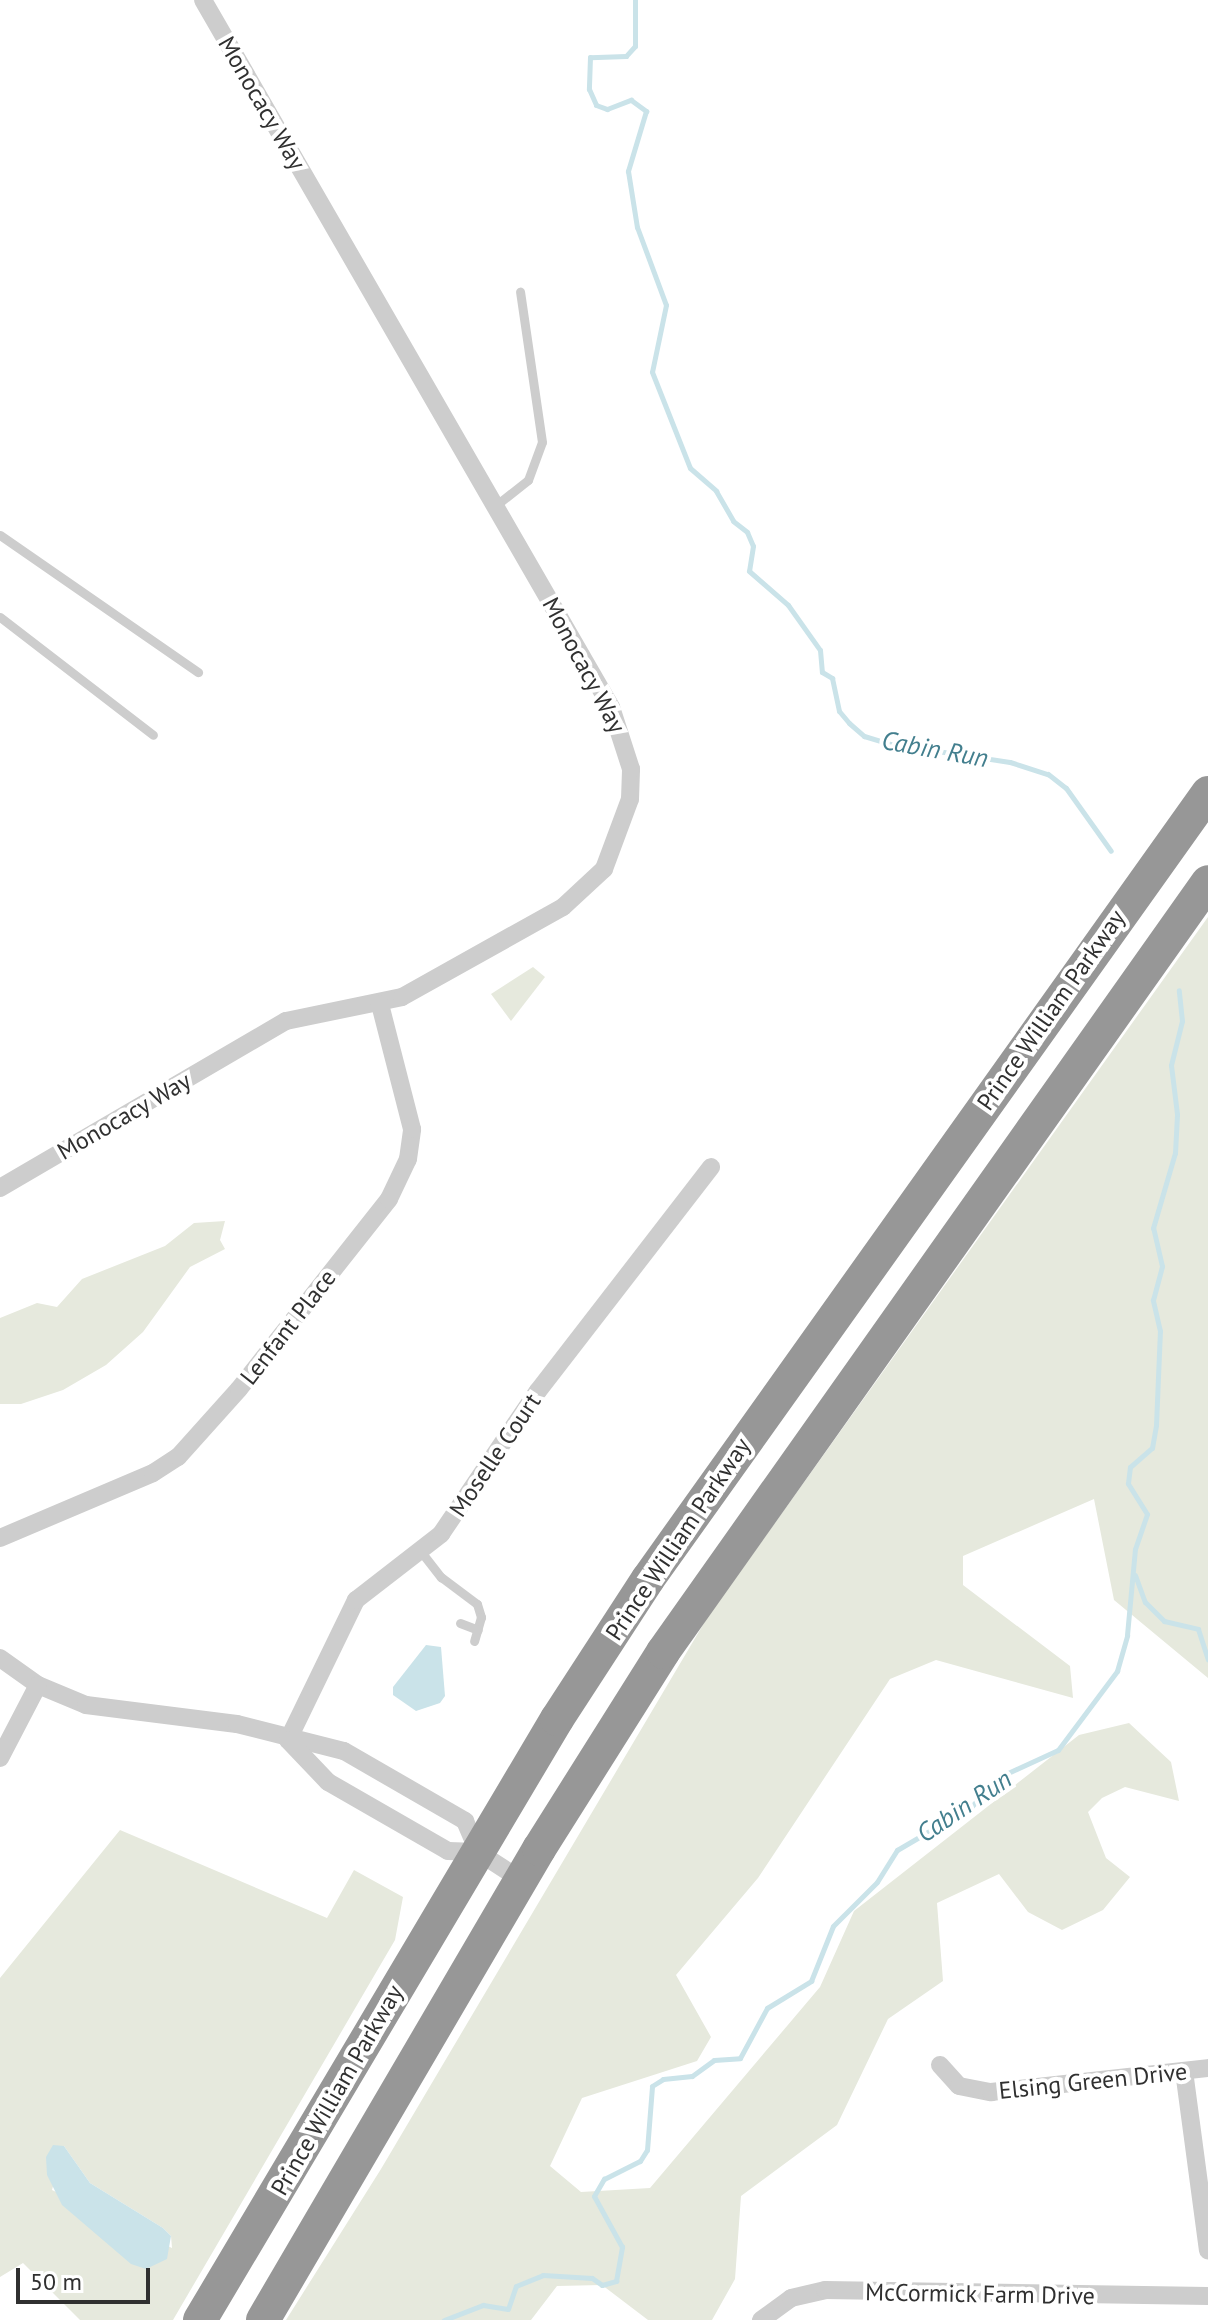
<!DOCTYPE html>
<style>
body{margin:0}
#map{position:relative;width:1208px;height:2320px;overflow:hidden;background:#fff;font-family:"PT Sans",sans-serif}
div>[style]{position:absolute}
.green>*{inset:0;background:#e6e9dd}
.water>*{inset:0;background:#cae3e9}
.stream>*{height:5px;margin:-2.5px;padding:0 2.5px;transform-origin:2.5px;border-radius:2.5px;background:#cae3e9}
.lane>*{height:9px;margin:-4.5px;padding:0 4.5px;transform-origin:4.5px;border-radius:4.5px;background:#cdcdcd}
.street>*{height:18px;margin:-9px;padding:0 9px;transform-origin:9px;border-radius:9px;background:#cdcdcd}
.highway>*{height:34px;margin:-17px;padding:0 17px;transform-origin:17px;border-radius:17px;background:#979797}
span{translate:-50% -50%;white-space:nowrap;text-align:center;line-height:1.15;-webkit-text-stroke:8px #fff;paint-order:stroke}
.street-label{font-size:24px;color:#303030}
.water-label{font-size:26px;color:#437f8e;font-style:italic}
.scale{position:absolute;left:16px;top:2268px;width:134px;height:36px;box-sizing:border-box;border:4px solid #303030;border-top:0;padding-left:10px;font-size:24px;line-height:28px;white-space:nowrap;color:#303030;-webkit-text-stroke:6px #fff;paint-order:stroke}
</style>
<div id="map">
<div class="green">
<div style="clip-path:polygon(1208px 917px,1208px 1678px,1114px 1600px,1094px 1499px,963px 1556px,963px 1585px,1070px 1666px,1073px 1698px,936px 1660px,890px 1679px,758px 1878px,676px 1975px,711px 2037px,697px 2061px,582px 2098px,550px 2166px,581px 2192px,650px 2188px,820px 1987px,854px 1911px,1079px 1735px,1129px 1723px,1171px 1762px,1179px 1801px,1125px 1787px,1102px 1798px,1088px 1812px,1106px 1858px,1130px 1877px,1103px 1910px,1062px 1930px,1028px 1912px,999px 1874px,937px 1903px,943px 1981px,888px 2019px,837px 2125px,741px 2196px,735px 2279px,712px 2320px,648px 2320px,602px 2285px,557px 2286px,531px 2320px,286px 2320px,381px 2169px,707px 1618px)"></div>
<div style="clip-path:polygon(533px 967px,545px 977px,511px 1021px,491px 994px)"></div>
<div style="clip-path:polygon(225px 1221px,220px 1240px,225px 1249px,190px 1267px,143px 1332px,106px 1365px,63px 1390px,21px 1404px,0 1404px,0 1318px,37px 1303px,57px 1307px,82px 1279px,165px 1246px,194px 1223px)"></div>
<div style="clip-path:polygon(evenodd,120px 1830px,327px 1918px,354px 1870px,403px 1897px,395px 1940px,173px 2320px,80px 2320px,23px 2263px,0 2277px,0 1978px,120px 1830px,64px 2146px,90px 2183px,163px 2228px,171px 2236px,172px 2248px,52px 2190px,64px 2146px)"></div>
</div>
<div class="water">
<div style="clip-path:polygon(426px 1645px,441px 1647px,445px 1696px,440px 1703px,416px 1711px,393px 1695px,393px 1687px)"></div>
<div style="clip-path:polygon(53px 2145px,64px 2146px,90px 2183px,163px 2228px,171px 2236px,167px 2259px,146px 2269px,131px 2264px,62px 2205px,47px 2175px,46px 2157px)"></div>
</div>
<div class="stream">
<div style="left:635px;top:0;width:46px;rotate:90deg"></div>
<div style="left:635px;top:46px;width:13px;rotate:132deg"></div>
<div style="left:626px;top:56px;width:36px;rotate:178deg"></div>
<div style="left:590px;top:57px;width:32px;rotate:92deg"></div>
<div style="left:589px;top:89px;width:17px;rotate:66deg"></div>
<div style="left:596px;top:105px;width:12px;rotate:20deg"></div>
<div style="left:607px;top:109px;width:26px;rotate:-21deg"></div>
<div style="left:631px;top:100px;width:19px;rotate:36deg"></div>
<div style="left:646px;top:111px;width:63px;rotate:106.7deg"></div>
<div style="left:628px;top:171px;width:57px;rotate:80.9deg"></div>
<div style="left:637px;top:227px;width:83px;rotate:69.6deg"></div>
<div style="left:666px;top:305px;width:68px;rotate:101.8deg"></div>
<div style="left:652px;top:372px;width:103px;rotate:68.4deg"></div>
<div style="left:690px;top:468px;width:35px;rotate:41deg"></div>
<div style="left:716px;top:491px;width:34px;rotate:60deg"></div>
<div style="left:733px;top:521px;width:18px;rotate:38deg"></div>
<div style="left:747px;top:532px;width:15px;rotate:67deg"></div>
<div style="left:753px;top:546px;width:25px;rotate:99deg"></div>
<div style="left:749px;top:571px;width:52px;rotate:41.1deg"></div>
<div style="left:788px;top:605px;width:55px;rotate:54.6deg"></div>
<div style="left:820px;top:650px;width:22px;rotate:85deg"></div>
<div style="left:822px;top:672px;width:12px;rotate:31deg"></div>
<div style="left:832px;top:678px;width:34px;rotate:78deg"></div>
<div style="left:839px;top:711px;width:16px;rotate:50deg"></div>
<div style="left:849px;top:723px;width:20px;rotate:41deg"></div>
<div style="left:864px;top:736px;width:28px;rotate:17deg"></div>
<div style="left:891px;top:744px;width:120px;rotate:8.6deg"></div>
<div style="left:1010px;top:762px;width:40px;rotate:18deg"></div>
<div style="left:1048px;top:774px;width:23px;rotate:38deg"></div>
<div style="left:1066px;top:788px;width:77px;rotate:54.5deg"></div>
<div style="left:1135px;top:1575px;width:29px;rotate:70deg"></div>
<div style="left:1145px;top:1602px;width:27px;rotate:45deg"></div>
<div style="left:1164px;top:1621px;width:35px;rotate:13deg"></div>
<div style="left:1198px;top:1629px;width:32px;rotate:72deg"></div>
<div style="left:444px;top:2320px;width:42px;rotate:-21deg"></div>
<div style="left:483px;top:2305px;width:25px;rotate:9deg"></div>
<div style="left:508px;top:2309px;width:24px;rotate:-71deg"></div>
<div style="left:516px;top:2286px;width:29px;rotate:-22deg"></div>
<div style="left:543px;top:2275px;width:49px;rotate:3.5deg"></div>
<div style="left:592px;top:2278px;width:12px;rotate:35deg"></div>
<div style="left:602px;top:2285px;width:15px;rotate:-16deg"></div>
<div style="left:616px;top:2281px;width:35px;rotate:-80deg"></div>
<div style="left:622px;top:2247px;width:58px;rotate:-118.8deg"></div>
<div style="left:594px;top:2196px;width:20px;rotate:-60deg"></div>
<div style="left:604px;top:2179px;width:40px;rotate:-26.6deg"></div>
<div style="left:640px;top:2161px;width:13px;rotate:-58deg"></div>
<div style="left:647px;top:2150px;width:64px;rotate:-85.5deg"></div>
<div style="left:652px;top:2086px;width:13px;rotate:-32deg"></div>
<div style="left:663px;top:2079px;width:29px;rotate:-6deg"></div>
<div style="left:692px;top:2076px;width:27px;rotate:-36deg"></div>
<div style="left:714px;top:2060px;width:26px;rotate:-4deg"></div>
<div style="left:740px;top:2058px;width:57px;rotate:-61.6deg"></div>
<div style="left:767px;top:2008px;width:52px;rotate:-31.5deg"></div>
<div style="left:811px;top:1981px;width:59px;rotate:-68.2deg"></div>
<div style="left:833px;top:1926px;width:62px;rotate:-45deg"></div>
<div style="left:877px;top:1882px;width:38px;rotate:-58deg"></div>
<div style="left:897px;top:1850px;width:87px;rotate:-30.4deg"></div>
<div style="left:972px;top:1806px;width:38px;rotate:-48deg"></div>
<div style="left:997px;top:1778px;width:67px;rotate:-24.7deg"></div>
<div style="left:1058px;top:1750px;width:99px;rotate:-53.2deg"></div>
<div style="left:1117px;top:1671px;width:37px;rotate:-74deg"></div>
<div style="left:1127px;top:1635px;width:86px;rotate:-84.7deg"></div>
<div style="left:1135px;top:1549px;width:37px;rotate:-71deg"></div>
<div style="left:1147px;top:1514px;width:36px;rotate:-122deg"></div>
<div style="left:1128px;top:1483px;width:16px;rotate:-83deg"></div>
<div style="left:1130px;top:1467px;width:29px;rotate:-41deg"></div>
<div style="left:1152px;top:1448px;width:23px;rotate:-80deg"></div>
<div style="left:1156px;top:1425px;width:94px;rotate:-87.6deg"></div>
<div style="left:1160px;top:1331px;width:32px;rotate:-103deg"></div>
<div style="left:1153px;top:1300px;width:35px;rotate:-75deg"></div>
<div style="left:1162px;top:1266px;width:39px;rotate:-103deg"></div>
<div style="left:1153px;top:1228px;width:78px;rotate:-73.7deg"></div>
<div style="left:1175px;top:1153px;width:39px;rotate:-87deg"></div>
<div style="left:1177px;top:1114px;width:49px;rotate:-97deg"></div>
<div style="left:1171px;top:1065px;width:45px;rotate:-76deg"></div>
<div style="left:1182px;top:1021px;width:31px;rotate:-96deg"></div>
</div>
<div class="lane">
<div style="left:495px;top:506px;width:42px;rotate:-38.2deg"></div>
<div style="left:528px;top:480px;width:40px;rotate:-69.8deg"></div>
<div style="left:542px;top:442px;width:152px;rotate:-98.3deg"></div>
<div style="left:0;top:535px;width:241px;rotate:34.7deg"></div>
<div style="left:0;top:617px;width:193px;rotate:37.6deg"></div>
<div style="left:422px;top:1553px;width:31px;rotate:52deg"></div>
<div style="left:441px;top:1577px;width:45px;rotate:36.9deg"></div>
<div style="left:477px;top:1604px;width:14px;rotate:73deg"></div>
<div style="left:481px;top:1617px;width:25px;rotate:106deg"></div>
<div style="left:460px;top:1623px;width:19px;rotate:21deg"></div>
</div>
<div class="street">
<div style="left:0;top:1188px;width:331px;rotate:-30.3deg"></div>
<div style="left:286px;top:1021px;width:118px;rotate:-11.7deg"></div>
<div style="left:402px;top:997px;width:184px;rotate:-29.2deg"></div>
<div style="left:563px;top:907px;width:56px;rotate:-42.8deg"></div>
<div style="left:604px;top:869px;width:75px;rotate:-69.6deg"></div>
<div style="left:630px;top:799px;width:30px;rotate:-88deg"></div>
<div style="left:631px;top:769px;width:65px;rotate:-107.9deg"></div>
<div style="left:611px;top:707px;width:816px;rotate:-119.99deg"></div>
<div style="left:0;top:1538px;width:166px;rotate:-23deg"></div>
<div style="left:153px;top:1473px;width:30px;rotate:-33deg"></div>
<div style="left:178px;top:1457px;width:91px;rotate:-48.1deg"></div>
<div style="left:239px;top:1389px;width:242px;rotate:-51.7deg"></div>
<div style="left:389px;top:1199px;width:44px;rotate:-64.6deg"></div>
<div style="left:408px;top:1159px;width:30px;rotate:-82deg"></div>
<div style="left:412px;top:1129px;width:129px;rotate:-104.4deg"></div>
<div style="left:0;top:1658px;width:47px;rotate:35.4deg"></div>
<div style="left:38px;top:1685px;width:52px;rotate:22.6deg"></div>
<div style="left:86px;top:1705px;width:152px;rotate:7.2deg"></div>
<div style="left:237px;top:1724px;width:110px;rotate:14.2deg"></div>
<div style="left:344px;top:1751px;width:140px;rotate:30deg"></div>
<div style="left:465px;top:1821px;width:34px;rotate:67deg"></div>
<div style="left:288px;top:1740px;width:156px;rotate:-64.1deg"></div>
<div style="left:356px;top:1600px;width:108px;rotate:-37.8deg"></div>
<div style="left:441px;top:1534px;width:173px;rotate:-55.9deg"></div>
<div style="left:538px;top:1391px;width:283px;rotate:-52.3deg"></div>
<div style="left:288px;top:1740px;width:58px;rotate:46.4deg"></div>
<div style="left:328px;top:1782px;width:138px;rotate:29.9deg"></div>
<div style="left:448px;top:1851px;width:30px;rotate:2deg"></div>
<div style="left:478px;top:1852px;width:51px;rotate:33.1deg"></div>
<div style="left:0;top:1758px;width:82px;rotate:-62.5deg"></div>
<div style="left:940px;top:2065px;width:28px;rotate:48deg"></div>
<div style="left:959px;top:2086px;width:33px;rotate:11deg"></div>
<div style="left:991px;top:2092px;width:218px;rotate:-6.3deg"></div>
<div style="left:1184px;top:2071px;width:181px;rotate:82.4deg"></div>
<div style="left:761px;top:2320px;width:37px;rotate:-36deg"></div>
<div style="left:791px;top:2298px;width:35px;rotate:-13deg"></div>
<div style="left:825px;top:2290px;width:383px;rotate:0.9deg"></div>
</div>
<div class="highway">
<div style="left:200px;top:2320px;width:699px;rotate:-59.29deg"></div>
<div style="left:557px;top:1719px;width:167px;rotate:-57deg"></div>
<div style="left:648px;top:1579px;width:965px;rotate:-54.53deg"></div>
<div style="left:263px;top:2320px;width:546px;rotate:-59.63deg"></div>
<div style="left:539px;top:1849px;width:233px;rotate:-57.8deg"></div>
<div style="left:663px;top:1652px;width:943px;rotate:-54.71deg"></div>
</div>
<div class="street-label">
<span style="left:262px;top:103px;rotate:60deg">Monocacy Way</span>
<span style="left:584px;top:665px;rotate:62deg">Monocacy Way</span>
<span style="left:1051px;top:1010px;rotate:-55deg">Prince William Parkway</span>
<span style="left:124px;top:1116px;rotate:-30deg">Monocacy Way</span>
<span style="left:288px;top:1327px;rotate:-52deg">Lenfant Place</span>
<span style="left:495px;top:1455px;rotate:-56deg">Moselle Court</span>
<span style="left:678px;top:1539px;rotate:-56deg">Prince William Parkway</span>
<span style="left:1093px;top:2081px;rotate:-6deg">Elsing Green Drive</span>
<span style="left:337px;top:2090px;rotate:-60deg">Prince William Parkway</span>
<span style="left:980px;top:2294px;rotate:1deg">McCormick Farm Drive</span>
</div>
<div class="water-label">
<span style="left:935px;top:749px;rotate:10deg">Cabin Run</span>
<span style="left:964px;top:1806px;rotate:-34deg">Cabin Run</span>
</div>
<div class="scale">50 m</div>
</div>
